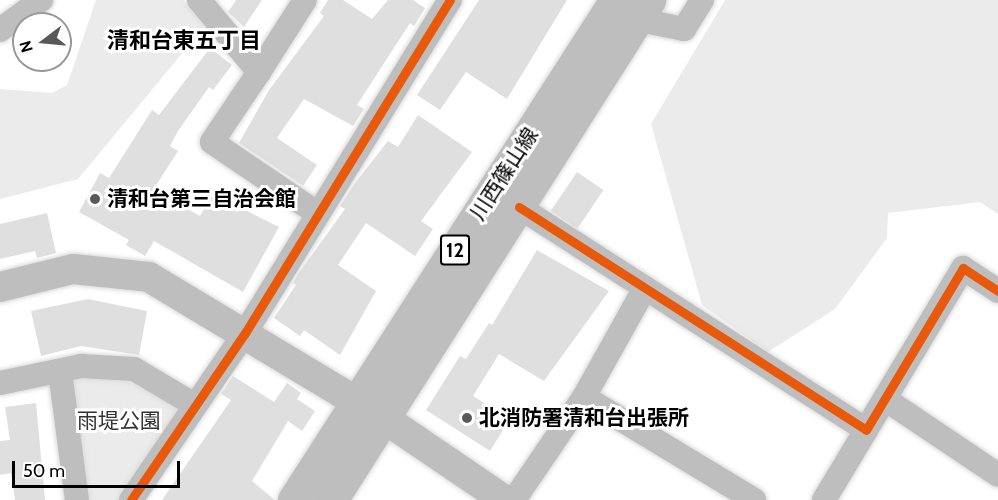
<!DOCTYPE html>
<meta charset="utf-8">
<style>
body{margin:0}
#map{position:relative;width:998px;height:500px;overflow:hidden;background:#fff;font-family:Cabin,"Noto Sans JP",sans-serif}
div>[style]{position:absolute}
.green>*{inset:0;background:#ebebeb}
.building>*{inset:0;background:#dfdfdf;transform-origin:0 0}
.roads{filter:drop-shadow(0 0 2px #dbdbdb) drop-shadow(0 0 2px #dbdbdb)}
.minor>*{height:24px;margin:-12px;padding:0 12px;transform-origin:12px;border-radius:12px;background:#bebebe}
.tertiary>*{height:30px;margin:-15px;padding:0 15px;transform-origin:15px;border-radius:15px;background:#bebebe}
.primary>*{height:33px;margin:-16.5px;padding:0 16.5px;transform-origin:16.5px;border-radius:16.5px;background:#bebebe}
.cycleway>*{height:9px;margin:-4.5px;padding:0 4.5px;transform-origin:4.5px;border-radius:4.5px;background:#e8590c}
.dots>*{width:16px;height:16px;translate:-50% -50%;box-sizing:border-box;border:3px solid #fff;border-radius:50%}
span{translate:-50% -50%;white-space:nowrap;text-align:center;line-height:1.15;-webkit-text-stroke:6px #fff;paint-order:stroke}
.shield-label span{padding:2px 4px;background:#fff;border:2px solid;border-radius:4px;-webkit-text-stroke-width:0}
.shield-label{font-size:20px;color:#000;font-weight:700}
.street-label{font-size:21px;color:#000}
.poi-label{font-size:21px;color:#000;font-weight:700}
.left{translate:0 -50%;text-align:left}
.park-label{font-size:21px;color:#323232}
.neighbourhood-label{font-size:22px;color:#000;font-weight:700}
.north{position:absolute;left:12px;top:12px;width:60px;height:60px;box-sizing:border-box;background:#fff;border:2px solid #999;border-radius:50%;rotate:254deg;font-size:16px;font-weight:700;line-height:24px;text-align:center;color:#000}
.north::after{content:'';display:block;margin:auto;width:21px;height:27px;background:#595959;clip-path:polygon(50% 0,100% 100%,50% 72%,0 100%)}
.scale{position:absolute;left:12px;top:461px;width:168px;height:27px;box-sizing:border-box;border:3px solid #000;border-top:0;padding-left:8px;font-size:18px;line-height:21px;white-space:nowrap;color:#000;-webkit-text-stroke:4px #fff;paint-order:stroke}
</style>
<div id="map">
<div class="green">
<div style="clip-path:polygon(96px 0,183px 0,204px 27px,78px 179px,0 199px,0 89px,52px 93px,67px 85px)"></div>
<div style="clip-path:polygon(725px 0,998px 0,998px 214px,980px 202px,888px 213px,887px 238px,835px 309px,768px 352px,702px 305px,651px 124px)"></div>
<div style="clip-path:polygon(134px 369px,193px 404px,131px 500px,78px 500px,60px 371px)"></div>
</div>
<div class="building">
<div style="clip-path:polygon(236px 0,262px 0,244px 27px,228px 12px)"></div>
<div style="clip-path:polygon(328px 0,343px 0,372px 19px,388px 0,413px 0,425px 8px,414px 26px,410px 23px,357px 105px,364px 109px,353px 126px,304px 99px,277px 138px,317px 165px,303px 186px,239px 143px,269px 90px,324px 16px,320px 13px)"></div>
<div style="clip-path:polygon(479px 0,567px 0,507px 99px,466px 72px,440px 110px,417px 95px)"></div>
<div style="clip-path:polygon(210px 48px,232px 65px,213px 90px,209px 87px,178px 131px,170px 146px,178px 151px,153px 190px,200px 216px,213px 194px,279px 227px,243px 292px,154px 241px,145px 256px,126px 245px,129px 240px,79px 212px,100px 173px,109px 178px,152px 110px,159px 115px)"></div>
<div style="clip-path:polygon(418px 115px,472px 152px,421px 221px,433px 229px,415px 256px,366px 223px,338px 265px,376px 291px,340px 355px,304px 330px,300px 336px,274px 318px,296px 285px,293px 283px,298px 274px,345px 209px,340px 206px,355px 183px,388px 141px,398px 147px)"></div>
<div style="left:577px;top:172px;width:32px;height:47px;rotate:34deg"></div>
<div style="clip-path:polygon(47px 213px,56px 253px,37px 258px,35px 251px,0 259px,0 224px)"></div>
<div style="clip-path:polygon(537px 250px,609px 291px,544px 381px,499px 354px,473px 396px,510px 419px,490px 451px,426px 410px,460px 356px,466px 359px,489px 323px,492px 325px)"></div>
<div style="clip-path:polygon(88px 299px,147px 311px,139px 355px,81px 346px,41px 356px,31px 311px)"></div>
<div style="clip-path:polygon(233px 376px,274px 402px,287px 383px,301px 393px,297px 399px,315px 411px,302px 431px,288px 421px,252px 481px,275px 500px,162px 500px,231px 400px,221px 394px)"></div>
<div style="clip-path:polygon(36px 403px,45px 500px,15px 500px,11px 473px,0 475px,0 441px,10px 440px,5px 407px)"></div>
</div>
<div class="roads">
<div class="minor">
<div style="left:199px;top:0;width:94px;rotate:50.2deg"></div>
<div style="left:259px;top:72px;width:84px;rotate:123.9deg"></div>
<div style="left:212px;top:142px;width:127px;rotate:34.1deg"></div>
<div style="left:625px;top:12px;width:16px;rotate:30deg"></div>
<div style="left:639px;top:20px;width:46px;rotate:11.3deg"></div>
<div style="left:684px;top:29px;width:34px;rotate:-58deg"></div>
<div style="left:0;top:30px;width:51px;rotate:-36.2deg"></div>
<div style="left:259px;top:72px;width:85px;rotate:-57.4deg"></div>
<div style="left:519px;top:207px;width:412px;rotate:32.7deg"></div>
<div style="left:866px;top:430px;width:189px;rotate:-59.1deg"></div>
<div style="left:963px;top:268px;width:42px;rotate:33.3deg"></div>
<div style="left:60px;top:371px;width:130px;rotate:82.5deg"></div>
<div style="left:0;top:383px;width:83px;rotate:-11.9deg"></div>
<div style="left:81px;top:366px;width:53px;rotate:3.2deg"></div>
<div style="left:134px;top:369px;width:69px;rotate:30.7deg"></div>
<div style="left:584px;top:397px;width:199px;rotate:31.2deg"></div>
<div style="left:885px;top:399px;width:136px;rotate:33.9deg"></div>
<div style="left:131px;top:500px;width:202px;rotate:-55.7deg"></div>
<div style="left:245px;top:333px;width:391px;rotate:-58.4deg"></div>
<div style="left:514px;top:500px;width:125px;rotate:-55.8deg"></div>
<div style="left:584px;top:397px;width:125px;rotate:-60.8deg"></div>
<div style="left:824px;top:500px;width:82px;rotate:-59deg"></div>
</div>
<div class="tertiary">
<div style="left:0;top:287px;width:75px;rotate:-13.9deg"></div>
<div style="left:73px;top:269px;width:76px;rotate:6deg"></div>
<div style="left:149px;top:277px;width:275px;rotate:31deg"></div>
<div style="left:385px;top:419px;width:144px;rotate:34.2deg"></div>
</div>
<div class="primary">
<div style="left:294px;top:500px;width:595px;rotate:-57.22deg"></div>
<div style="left:331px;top:500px;width:593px;rotate:-57.54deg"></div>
</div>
</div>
<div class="cycleway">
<div style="left:519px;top:207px;width:412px;rotate:32.7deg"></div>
<div style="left:866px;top:430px;width:189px;rotate:-59.1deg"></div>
<div style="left:963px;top:268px;width:42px;rotate:33.3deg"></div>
<div style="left:131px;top:500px;width:202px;rotate:-55.7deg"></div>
<div style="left:245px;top:333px;width:391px;rotate:-58.4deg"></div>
</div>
<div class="dots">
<div style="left:95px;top:199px;background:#595959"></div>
<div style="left:467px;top:418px;background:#595959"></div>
</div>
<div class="shield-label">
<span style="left:455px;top:250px">12</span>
</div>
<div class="street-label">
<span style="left:504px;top:174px;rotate:-57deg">川西篠山線</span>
</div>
<div class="poi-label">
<span class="left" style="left:107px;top:199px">清和台第三自治会館</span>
<span class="left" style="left:479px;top:418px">北消防署清和台出張所</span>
</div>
<div class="park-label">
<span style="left:119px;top:421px">雨堤公園</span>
</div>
<div class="neighbourhood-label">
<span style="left:184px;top:41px">清和台東五丁目</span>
</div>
<div class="north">N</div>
<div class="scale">50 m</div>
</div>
